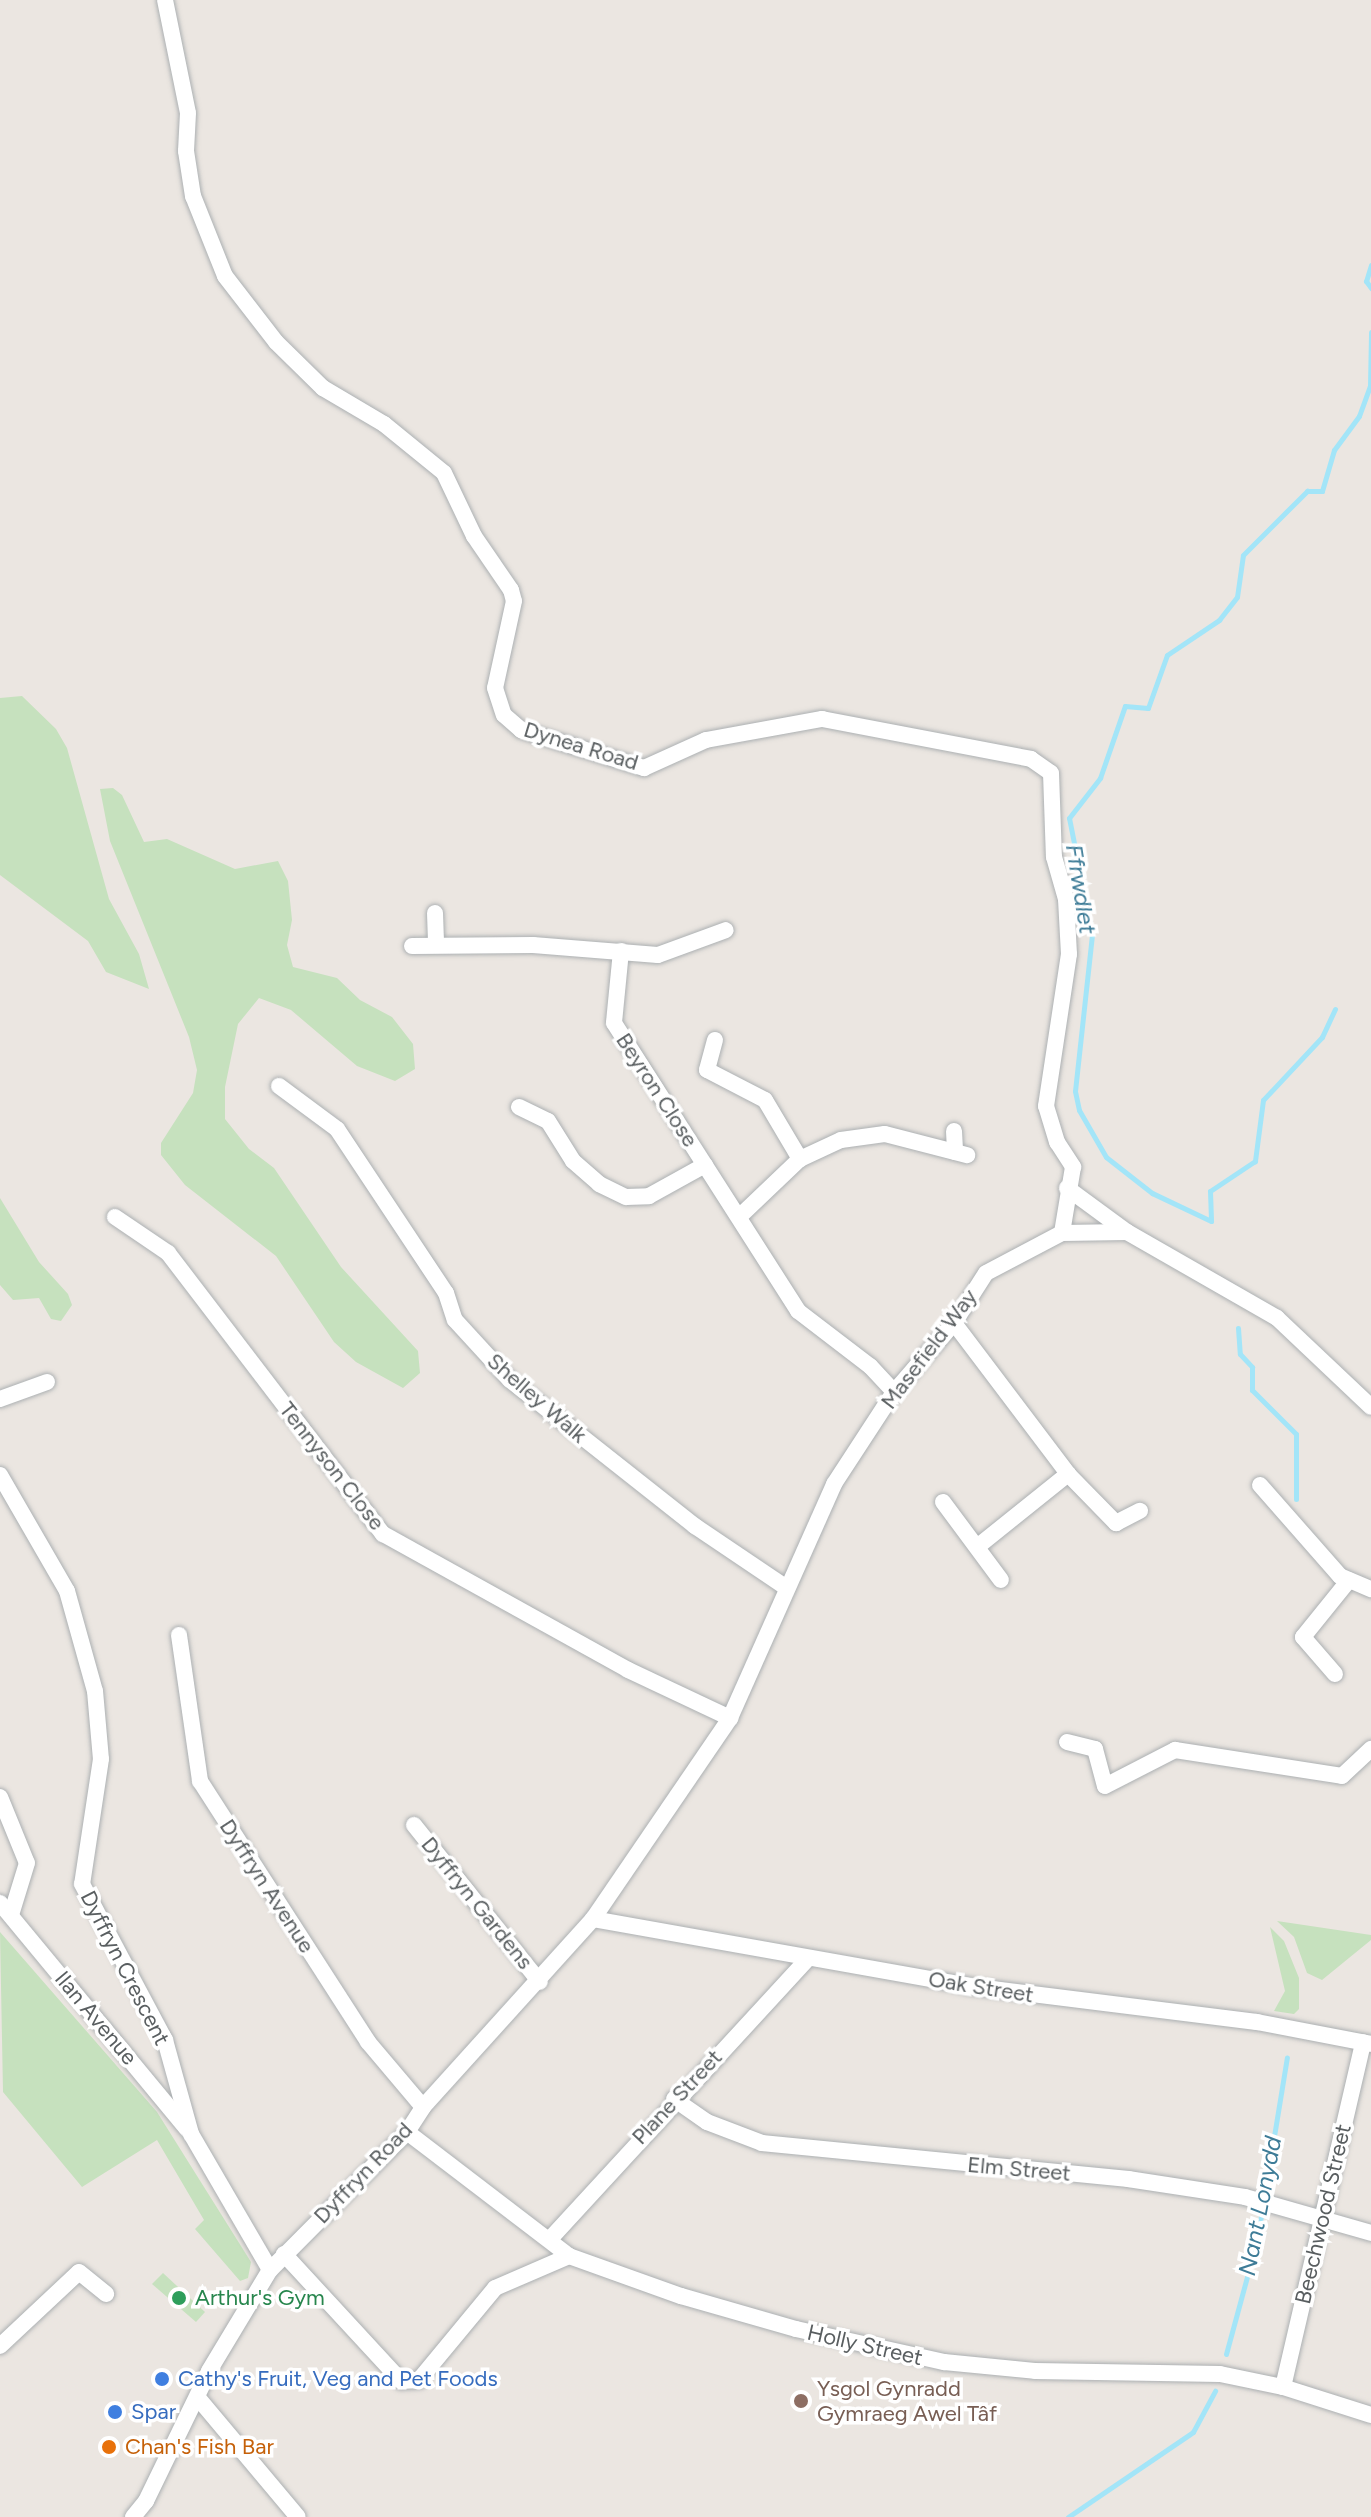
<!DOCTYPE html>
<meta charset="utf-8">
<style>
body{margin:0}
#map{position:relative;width:1371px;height:2517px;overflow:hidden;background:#ebe6e1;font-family:Figtree,sans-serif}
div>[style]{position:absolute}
.green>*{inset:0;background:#c6e1be}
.stream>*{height:5px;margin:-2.5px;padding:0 2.5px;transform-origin:2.5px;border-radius:2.5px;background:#a3e5f8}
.roads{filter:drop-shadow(0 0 2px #acb0b2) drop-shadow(0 0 2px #acb0b2)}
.minor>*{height:16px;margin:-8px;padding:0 8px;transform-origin:8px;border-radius:8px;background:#fff}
.dots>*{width:22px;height:22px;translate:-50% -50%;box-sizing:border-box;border:4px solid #fff;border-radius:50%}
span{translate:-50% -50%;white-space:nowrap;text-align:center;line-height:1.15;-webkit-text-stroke:7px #fff;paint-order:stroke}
.street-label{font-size:22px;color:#595e60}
.leisure-label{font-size:22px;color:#27864d}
.left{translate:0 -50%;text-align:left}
.shop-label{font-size:22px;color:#366cbe}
.education-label{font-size:22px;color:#785e54}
.food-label{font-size:22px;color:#c56008}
.water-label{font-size:24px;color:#3e7c97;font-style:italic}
</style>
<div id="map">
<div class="green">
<div style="clip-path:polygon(22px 696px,56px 729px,67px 748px,109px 899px,139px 954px,149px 989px,106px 972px,88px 941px,0 875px,0 698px)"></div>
<div style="clip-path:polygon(113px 788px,122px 795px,144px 842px,167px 839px,235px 869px,278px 861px,288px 881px,292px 920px,287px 945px,293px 967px,337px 978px,360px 1000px,392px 1017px,413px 1044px,415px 1069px,395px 1081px,357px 1066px,291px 1010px,259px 998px,238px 1024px,225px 1087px,225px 1119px,249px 1149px,274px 1168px,341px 1267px,418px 1351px,420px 1373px,403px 1388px,356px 1362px,334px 1342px,276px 1256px,185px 1185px,161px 1155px,161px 1143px,193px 1093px,197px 1070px,189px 1037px,110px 841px,100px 789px)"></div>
<div style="clip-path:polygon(0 1198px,39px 1262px,68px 1294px,72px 1305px,61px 1321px,51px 1319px,39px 1298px,13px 1300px,0 1285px)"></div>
<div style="clip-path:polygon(1277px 1921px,1371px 1935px,1371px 1940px,1322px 1980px,1307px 1973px,1294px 1937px)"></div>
<div style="clip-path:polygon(1270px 1927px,1284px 1941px,1299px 1978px,1299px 2009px,1294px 2014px,1274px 2011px,1285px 1991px)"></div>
<div style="clip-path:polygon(0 1932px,157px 2112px,251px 2262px,248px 2278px,240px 2281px,195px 2229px,204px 2220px,157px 2140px,82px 2187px,3px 2092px)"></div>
<div style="clip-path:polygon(163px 2273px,205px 2312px,196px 2322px,152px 2284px)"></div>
</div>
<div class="stream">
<div style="left:1371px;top:265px;width:17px;rotate:107deg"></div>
<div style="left:1366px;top:281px;width:9px;rotate:54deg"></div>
<div style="left:1335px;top:1009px;width:31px;rotate:115deg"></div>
<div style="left:1322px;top:1037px;width:86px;rotate:133.1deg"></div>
<div style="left:1263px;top:1100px;width:62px;rotate:97.5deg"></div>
<div style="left:1255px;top:1161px;width:54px;rotate:146.3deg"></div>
<div style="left:1210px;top:1191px;width:30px;rotate:88deg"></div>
<div style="left:1211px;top:1221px;width:65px;rotate:-154.6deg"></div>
<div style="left:1152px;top:1193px;width:58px;rotate:-142deg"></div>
<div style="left:1106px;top:1157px;width:54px;rotate:-119.9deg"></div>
<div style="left:1079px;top:1110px;width:19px;rotate:-102deg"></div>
<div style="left:1075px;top:1091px;width:158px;rotate:-83.8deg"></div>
<div style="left:1092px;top:934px;width:118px;rotate:-101.2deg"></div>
<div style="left:1069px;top:818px;width:51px;rotate:-52.2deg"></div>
<div style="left:1100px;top:778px;width:76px;rotate:-70.9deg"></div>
<div style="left:1125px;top:706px;width:23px;rotate:5deg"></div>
<div style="left:1148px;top:708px;width:56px;rotate:-70.3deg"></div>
<div style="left:1167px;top:655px;width:63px;rotate:-33.9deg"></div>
<div style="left:1219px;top:620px;width:29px;rotate:-52deg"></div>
<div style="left:1237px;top:597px;width:42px;rotate:-81.9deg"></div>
<div style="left:1243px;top:555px;width:91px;rotate:-45deg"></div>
<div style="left:1307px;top:491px;width:15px"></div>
<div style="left:1322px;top:491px;width:43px;rotate:-73.7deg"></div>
<div style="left:1334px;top:450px;width:42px;rotate:-53.7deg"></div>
<div style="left:1359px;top:416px;width:32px;rotate:-70deg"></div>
<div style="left:1370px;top:386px;width:54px;rotate:-88.9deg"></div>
<div style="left:1238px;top:1328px;width:26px;rotate:86deg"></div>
<div style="left:1240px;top:1354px;width:18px;rotate:47deg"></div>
<div style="left:1252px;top:1367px;width:23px;rotate:90deg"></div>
<div style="left:1252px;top:1390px;width:62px;rotate:45deg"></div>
<div style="left:1296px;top:1434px;width:65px;rotate:90deg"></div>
<div style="left:1226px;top:2354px;width:118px;rotate:-74.8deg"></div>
<div style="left:1257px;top:2240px;width:185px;rotate:-80.7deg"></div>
<div style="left:1068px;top:2517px;width:151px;rotate:-34.2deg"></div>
<div style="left:1193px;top:2432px;width:47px;rotate:-61.8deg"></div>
</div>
<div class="roads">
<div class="minor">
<div style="left:165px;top:0;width:115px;rotate:78.5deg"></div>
<div style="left:188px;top:113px;width:38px;rotate:93deg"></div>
<div style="left:186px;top:151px;width:46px;rotate:81.2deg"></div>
<div style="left:193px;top:196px;width:86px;rotate:68.2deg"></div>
<div style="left:225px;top:276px;width:83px;rotate:52.3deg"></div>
<div style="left:276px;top:342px;width:66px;rotate:44.4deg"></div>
<div style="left:323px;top:388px;width:71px;rotate:30.5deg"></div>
<div style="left:384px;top:424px;width:77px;rotate:39.2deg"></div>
<div style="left:444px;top:473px;width:70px;rotate:64.5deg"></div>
<div style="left:474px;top:536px;width:65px;rotate:55.6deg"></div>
<div style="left:511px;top:590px;width:11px;rotate:75deg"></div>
<div style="left:514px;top:601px;width:89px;rotate:102.3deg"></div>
<div style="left:495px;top:688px;width:28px;rotate:72deg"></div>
<div style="left:504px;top:715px;width:23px;rotate:41deg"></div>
<div style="left:521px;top:730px;width:129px;rotate:17.2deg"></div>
<div style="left:644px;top:768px;width:68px;rotate:-24.3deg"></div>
<div style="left:706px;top:740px;width:118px;rotate:-10.3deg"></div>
<div style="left:822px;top:719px;width:213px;rotate:10.8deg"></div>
<div style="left:1031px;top:759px;width:24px;rotate:35deg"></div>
<div style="left:1051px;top:773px;width:84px;rotate:88deg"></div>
<div style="left:1054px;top:857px;width:44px;rotate:74.1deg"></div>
<div style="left:1066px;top:899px;width:55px;rotate:86.9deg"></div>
<div style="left:1069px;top:954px;width:154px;rotate:98.6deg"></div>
<div style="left:1046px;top:1106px;width:38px;rotate:73deg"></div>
<div style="left:1057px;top:1142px;width:30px;rotate:57deg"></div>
<div style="left:1073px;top:1167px;width:67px;rotate:99.5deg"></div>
<div style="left:435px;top:913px;width:31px;rotate:88deg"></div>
<div style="left:412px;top:946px;width:121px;rotate:-0.5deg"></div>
<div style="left:533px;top:945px;width:125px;rotate:4.6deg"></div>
<div style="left:658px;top:955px;width:72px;rotate:-20.2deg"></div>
<div style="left:621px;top:951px;width:72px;rotate:95.6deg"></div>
<div style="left:614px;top:1023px;width:342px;rotate:57.4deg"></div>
<div style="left:798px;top:1311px;width:91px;rotate:37.4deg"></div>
<div style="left:870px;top:1366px;width:35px;rotate:47deg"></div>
<div style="left:715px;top:1040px;width:31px;rotate:105deg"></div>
<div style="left:707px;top:1070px;width:65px;rotate:27.3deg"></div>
<div style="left:765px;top:1100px;width:69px;rotate:59.3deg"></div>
<div style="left:279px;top:1086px;width:72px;rotate:36.6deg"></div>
<div style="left:337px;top:1129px;width:197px;rotate:56.4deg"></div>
<div style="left:446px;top:1293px;width:28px;rotate:72deg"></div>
<div style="left:455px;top:1320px;width:81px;rotate:47.5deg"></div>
<div style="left:510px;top:1380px;width:236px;rotate:38.3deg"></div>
<div style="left:695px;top:1526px;width:111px;rotate:34deg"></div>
<div style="left:519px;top:1107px;width:32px;rotate:26deg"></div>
<div style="left:548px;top:1121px;width:47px;rotate:58deg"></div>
<div style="left:573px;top:1161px;width:35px;rotate:41deg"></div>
<div style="left:599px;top:1184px;width:30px;rotate:26deg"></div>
<div style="left:626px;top:1197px;width:23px;rotate:-2deg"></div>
<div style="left:649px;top:1196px;width:64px;rotate:-29deg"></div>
<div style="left:954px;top:1131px;width:21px;rotate:87deg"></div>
<div style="left:1067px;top:1188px;width:74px;rotate:36.3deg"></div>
<div style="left:115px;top:1217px;width:64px;rotate:34.2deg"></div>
<div style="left:168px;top:1253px;width:354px;rotate:52.6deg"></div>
<div style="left:383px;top:1534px;width:280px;rotate:29deg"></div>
<div style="left:628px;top:1670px;width:113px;rotate:25.2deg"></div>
<div style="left:739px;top:1217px;width:84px;rotate:-43.6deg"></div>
<div style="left:800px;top:1159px;width:45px;rotate:-24.9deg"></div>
<div style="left:841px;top:1140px;width:44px;rotate:-7.8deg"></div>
<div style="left:885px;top:1134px;width:85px;rotate:14.4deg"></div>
<div style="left:954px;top:1323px;width:189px;rotate:52.9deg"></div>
<div style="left:1068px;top:1474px;width:69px;rotate:45.6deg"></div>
<div style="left:1116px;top:1523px;width:27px;rotate:-27deg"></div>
<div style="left:0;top:1399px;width:50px;rotate:-19.9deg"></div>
<div style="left:0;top:1475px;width:134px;rotate:60deg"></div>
<div style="left:67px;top:1591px;width:104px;rotate:74.4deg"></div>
<div style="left:95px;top:1691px;width:68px;rotate:85deg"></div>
<div style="left:101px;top:1759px;width:126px;rotate:98.6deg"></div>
<div style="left:82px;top:1884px;width:177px;rotate:62deg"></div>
<div style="left:165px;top:2040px;width:98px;rotate:74.5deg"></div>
<div style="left:191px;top:2134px;width:157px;rotate:59.8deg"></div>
<div style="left:1260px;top:1485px;width:121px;rotate:48.7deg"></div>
<div style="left:1340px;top:1576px;width:34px;rotate:23deg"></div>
<div style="left:943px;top:1502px;width:97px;rotate:53.4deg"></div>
<div style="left:977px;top:1547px;width:117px;rotate:-38.7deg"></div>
<div style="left:179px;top:1635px;width:148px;rotate:81.8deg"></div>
<div style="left:200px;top:1781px;width:310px;rotate:57.2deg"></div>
<div style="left:368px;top:2042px;width:85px;rotate:49.8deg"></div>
<div style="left:1335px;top:1674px;width:49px;rotate:-130.9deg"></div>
<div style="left:1303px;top:1637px;width:73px;rotate:-51.1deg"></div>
<div style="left:1067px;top:1742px;width:29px;rotate:14deg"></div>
<div style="left:1095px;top:1749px;width:38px;rotate:75deg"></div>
<div style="left:1105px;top:1786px;width:79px;rotate:-27.2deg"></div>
<div style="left:1175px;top:1750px;width:169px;rotate:8.8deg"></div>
<div style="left:1342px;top:1776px;width:40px;rotate:-43deg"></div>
<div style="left:0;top:1797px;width:71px;rotate:67.8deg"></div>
<div style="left:27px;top:1863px;width:54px;rotate:107.1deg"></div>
<div style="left:414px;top:1825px;width:201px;rotate:51.3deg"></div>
<div style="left:0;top:1903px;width:293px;rotate:50.4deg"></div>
<div style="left:593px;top:1919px;width:381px;rotate:10.1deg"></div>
<div style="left:968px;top:1986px;width:291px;rotate:7.1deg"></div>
<div style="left:1257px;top:2022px;width:116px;rotate:10.9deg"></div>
<div style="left:674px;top:2099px;width:40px;rotate:34.9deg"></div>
<div style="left:707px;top:2122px;width:59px;rotate:20.9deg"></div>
<div style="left:762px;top:2143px;width:368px;rotate:5.6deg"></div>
<div style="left:1128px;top:2179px;width:118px;rotate:8.7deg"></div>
<div style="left:1245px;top:2197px;width:131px;rotate:15.9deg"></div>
<div style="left:407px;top:2132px;width:204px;rotate:37.4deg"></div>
<div style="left:569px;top:2256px;width:119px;rotate:19.7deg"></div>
<div style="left:681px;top:2296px;width:120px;rotate:16deg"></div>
<div style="left:796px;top:2329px;width:152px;rotate:12.6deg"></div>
<div style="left:944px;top:2362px;width:91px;rotate:5.6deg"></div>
<div style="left:1035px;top:2371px;width:185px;rotate:0.9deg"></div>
<div style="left:1220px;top:2374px;width:64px;rotate:11.7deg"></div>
<div style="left:1283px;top:2387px;width:92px;rotate:17.7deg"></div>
<div style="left:550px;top:2239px;width:381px;rotate:-47.4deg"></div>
<div style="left:284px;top:2254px;width:173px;rotate:47.3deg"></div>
<div style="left:401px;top:2381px;width:18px;rotate:-3deg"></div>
<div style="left:419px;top:2380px;width:119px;rotate:-50.4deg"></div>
<div style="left:495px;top:2288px;width:81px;rotate:-23.4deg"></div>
<div style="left:0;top:2346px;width:108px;rotate:-43.1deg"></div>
<div style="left:79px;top:2272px;width:35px;rotate:39deg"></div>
<div style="left:1283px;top:2387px;width:354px;rotate:-76.9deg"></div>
<div style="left:198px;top:2398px;width:155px;rotate:50deg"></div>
<div style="left:133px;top:2517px;width:21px;rotate:-51deg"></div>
<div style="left:146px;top:2501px;width:144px;rotate:-64.1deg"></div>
<div style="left:209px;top:2371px;width:118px;rotate:-58.9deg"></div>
<div style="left:270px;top:2270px;width:194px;rotate:-45.2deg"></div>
<div style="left:407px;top:2132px;width:30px;rotate:-57deg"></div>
<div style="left:423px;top:2107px;width:253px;rotate:-47.9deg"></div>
<div style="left:593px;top:1919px;width:243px;rotate:-55.7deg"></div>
<div style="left:730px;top:1718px;width:256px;rotate:-66deg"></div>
<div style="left:834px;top:1484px;width:110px;rotate:-56.9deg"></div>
<div style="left:894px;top:1392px;width:91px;rotate:-49deg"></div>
<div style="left:954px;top:1323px;width:59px;rotate:-57.4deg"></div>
<div style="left:986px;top:1273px;width:86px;rotate:-27.8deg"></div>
<div style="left:1062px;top:1233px;width:65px;rotate:-0.9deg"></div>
<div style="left:1127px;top:1232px;width:173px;rotate:29.8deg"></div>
<div style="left:1277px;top:1318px;width:129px;rotate:43.4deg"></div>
</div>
</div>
<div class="dots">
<div style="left:179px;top:2298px;background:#2e9e5b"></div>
<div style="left:162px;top:2379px;background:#3f7fe0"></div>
<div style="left:801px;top:2401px;background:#8d6e63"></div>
<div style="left:115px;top:2412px;background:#3f7fe0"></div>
<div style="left:109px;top:2447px;background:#e8710a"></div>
</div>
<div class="street-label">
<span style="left:581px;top:746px;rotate:17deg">Dynea Road</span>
<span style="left:657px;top:1090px;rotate:57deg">Beyron Close</span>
<span style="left:929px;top:1349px;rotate:-53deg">Masefield Way</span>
<span style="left:537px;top:1398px;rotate:41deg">Shelley Walk</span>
<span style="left:332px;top:1466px;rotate:52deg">Tennyson Close</span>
<span style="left:267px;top:1886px;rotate:57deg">Dyffryn Avenue</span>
<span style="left:477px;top:1903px;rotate:51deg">Dyffryn Gardens</span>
<span style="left:125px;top:1968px;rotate:63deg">Dyffryn Crescent</span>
<span style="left:981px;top:1987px;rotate:9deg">Oak Street</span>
<span style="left:96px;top:2018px;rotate:50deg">Ilan Avenue</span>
<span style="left:677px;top:2097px;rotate:-47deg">Plane Street</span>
<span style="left:1019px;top:2169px;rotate:5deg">Elm Street</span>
<span style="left:363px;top:2173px;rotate:-46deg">Dyffryn Road</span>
<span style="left:1323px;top:2214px;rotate:-77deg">Beechwood Street</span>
<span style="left:865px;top:2345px;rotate:13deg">Holly Street</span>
</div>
<div class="leisure-label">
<span class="left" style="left:195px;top:2298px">Arthur's Gym</span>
</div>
<div class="shop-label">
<span class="left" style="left:178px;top:2379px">Cathy's Fruit, Veg and Pet Foods</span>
<span class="left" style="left:131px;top:2412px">Spar</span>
</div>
<div class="education-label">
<span class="left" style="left:817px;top:2401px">Ysgol Gynradd<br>Gymraeg Awel Tâf</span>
</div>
<div class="food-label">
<span class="left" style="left:125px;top:2447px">Chan's Fish Bar</span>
</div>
<div class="water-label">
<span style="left:1081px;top:889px;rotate:81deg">Ffrwdlet</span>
<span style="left:1260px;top:2206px;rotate:-79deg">Nant Lonydd</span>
</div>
</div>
